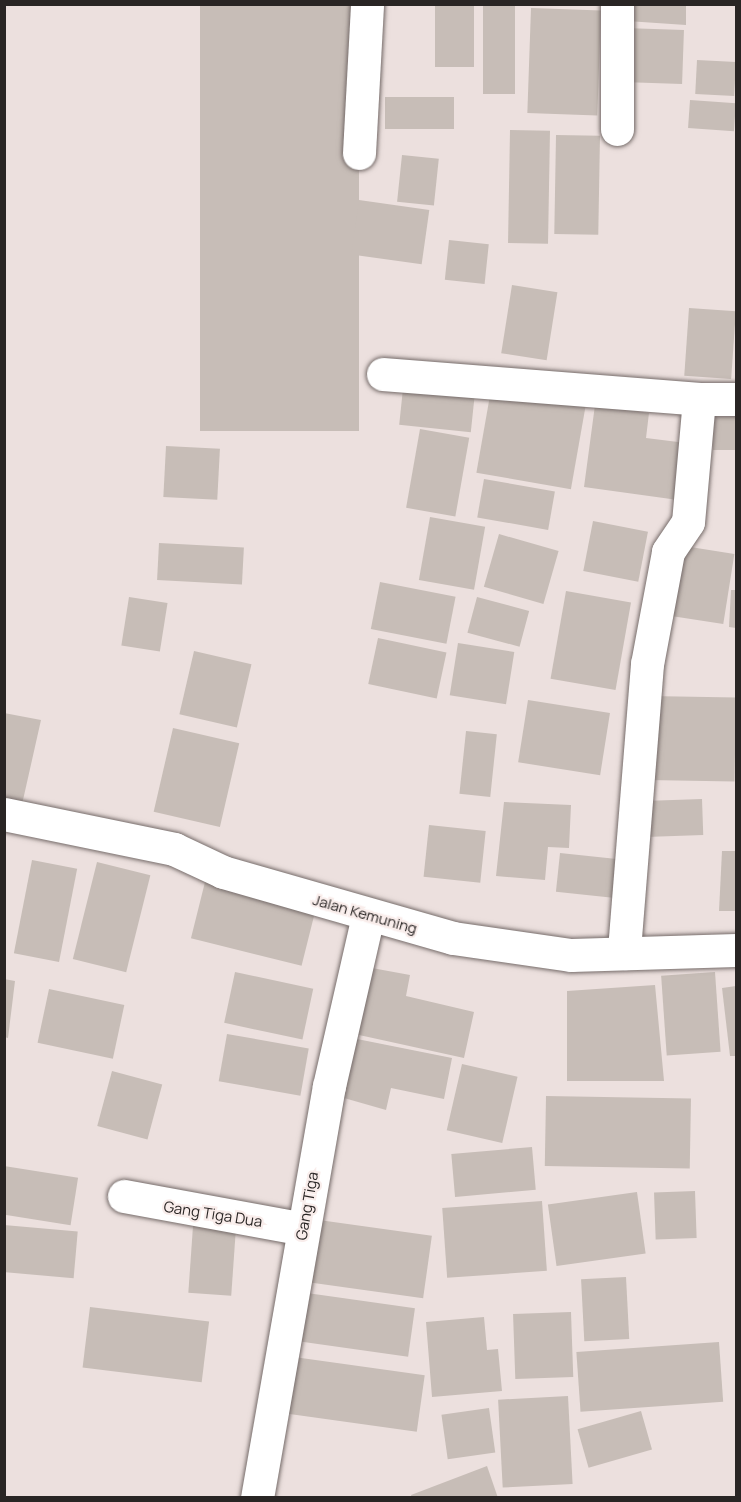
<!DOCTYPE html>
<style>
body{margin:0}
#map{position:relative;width:741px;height:1502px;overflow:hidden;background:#ece0de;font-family:Manrope,sans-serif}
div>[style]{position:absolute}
.building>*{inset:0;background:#c7bdb7;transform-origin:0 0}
.roads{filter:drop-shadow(0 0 2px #766c6a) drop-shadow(0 0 2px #766c6a)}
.minor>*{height:33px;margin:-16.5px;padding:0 16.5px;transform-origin:16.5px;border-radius:16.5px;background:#fff}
span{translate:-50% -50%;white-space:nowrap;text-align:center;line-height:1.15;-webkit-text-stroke:4.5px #f9edeb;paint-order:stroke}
.street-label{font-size:15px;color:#292524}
.frame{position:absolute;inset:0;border:6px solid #292524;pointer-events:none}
</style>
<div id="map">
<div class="building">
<div style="left:200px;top:4px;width:159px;height:427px"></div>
<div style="left:435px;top:4px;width:39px;height:63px"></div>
<div style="left:483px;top:4px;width:32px;height:90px"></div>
<div style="clip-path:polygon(628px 4px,686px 4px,686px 25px,627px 21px)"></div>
<div style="left:531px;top:8px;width:70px;height:105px;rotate:2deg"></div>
<div style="left:624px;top:28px;width:60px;height:54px;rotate:2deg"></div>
<div style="left:697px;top:60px;width:39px;height:34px;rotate:3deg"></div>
<div style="left:385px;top:97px;width:69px;height:32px"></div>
<div style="left:690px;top:100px;width:46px;height:28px;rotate:4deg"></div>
<div style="left:510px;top:130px;width:40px;height:113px;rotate:1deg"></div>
<div style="left:556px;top:135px;width:44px;height:99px;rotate:1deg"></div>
<div style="left:402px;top:155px;width:37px;height:47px;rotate:6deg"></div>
<div style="left:359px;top:200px;width:71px;height:55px;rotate:8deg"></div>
<div style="left:449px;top:240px;width:40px;height:40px;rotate:6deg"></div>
<div style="left:512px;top:285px;width:46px;height:69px;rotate:9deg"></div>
<div style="left:689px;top:308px;width:47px;height:68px;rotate:4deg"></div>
<div style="left:404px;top:379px;width:72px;height:46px;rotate:6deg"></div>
<div style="left:492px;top:384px;width:96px;height:90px;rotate:10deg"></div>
<div style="clip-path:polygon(595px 405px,649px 413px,646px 438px,686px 443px,678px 500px,584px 487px)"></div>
<div style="clip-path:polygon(709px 410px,736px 410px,736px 450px,713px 450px)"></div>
<div style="left:420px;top:429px;width:50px;height:80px;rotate:10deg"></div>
<div style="left:166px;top:446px;width:54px;height:51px;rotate:3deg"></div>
<div style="left:484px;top:479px;width:72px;height:39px;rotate:10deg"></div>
<div style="left:430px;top:517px;width:56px;height:64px;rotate:10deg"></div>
<div style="left:593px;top:521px;width:56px;height:51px;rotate:11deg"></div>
<div style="left:499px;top:534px;width:62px;height:55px;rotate:16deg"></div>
<div style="left:159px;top:543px;width:85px;height:37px;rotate:3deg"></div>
<div style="left:684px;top:546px;width:51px;height:71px;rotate:9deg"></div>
<div style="left:380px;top:582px;width:77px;height:48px;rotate:11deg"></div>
<div style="clip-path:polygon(731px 590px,736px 590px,736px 628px,729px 627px)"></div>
<div style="left:566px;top:591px;width:66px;height:89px;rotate:10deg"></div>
<div style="left:129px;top:597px;width:39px;height:49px;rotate:9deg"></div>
<div style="left:477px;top:597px;width:54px;height:37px;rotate:15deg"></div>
<div style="left:378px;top:638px;width:70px;height:47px;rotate:12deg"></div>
<div style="left:458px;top:643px;width:57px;height:53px;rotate:9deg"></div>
<div style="left:194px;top:651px;width:59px;height:65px;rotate:13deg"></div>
<div style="left:649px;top:696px;width:87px;height:84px;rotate:1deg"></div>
<div style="left:528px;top:700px;width:83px;height:63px;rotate:9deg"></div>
<div style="clip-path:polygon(4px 713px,41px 720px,21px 809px,4px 806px)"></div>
<div style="left:173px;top:728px;width:68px;height:86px;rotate:13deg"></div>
<div style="left:466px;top:731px;width:31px;height:63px;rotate:6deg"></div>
<div style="left:702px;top:799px;width:36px;height:58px;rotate:88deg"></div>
<div style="clip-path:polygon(504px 802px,571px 805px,569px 848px,548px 847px,545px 880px,496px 876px)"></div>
<div style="left:429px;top:825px;width:57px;height:52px;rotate:6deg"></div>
<div style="clip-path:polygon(722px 851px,736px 851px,736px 911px,719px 911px)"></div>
<div style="left:560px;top:853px;width:57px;height:39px;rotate:6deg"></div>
<div style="left:32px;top:860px;width:46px;height:95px;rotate:11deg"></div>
<div style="left:97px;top:862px;width:55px;height:100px;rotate:14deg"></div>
<div style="left:205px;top:882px;width:114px;height:58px;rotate:14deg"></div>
<div style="clip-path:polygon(361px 966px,410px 975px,406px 996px,474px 1012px,464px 1058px,350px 1033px)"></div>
<div style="left:235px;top:972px;width:80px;height:52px;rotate:12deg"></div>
<div style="left:715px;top:972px;width:80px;height:54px;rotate:86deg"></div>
<div style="clip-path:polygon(4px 979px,15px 981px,8px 1038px,4px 1037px)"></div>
<div style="clip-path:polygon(655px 985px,664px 1081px,567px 1081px,567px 991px)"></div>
<div style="clip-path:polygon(736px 986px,736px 1056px,730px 1056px,722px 988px)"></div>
<div style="left:49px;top:989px;width:77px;height:55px;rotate:12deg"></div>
<div style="left:227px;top:1034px;width:83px;height:48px;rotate:10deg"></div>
<div style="clip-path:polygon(352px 1038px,452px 1058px,444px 1099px,391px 1088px,386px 1110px,337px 1096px)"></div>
<div style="left:462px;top:1064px;width:57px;height:68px;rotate:13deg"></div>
<div style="left:112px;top:1071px;width:52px;height:57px;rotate:15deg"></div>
<div style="left:546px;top:1096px;width:145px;height:70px;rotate:1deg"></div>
<div style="left:532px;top:1147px;width:43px;height:81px;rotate:85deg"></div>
<div style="left:4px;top:1166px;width:75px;height:48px;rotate:9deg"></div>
<div style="left:695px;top:1191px;width:47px;height:41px;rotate:88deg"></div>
<div style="left:637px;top:1192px;width:62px;height:90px;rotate:82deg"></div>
<div style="left:542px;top:1201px;width:70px;height:100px;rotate:86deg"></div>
<div style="left:319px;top:1220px;width:114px;height:63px;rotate:8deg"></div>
<div style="left:4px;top:1225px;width:74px;height:47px;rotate:5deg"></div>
<div style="left:193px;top:1226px;width:43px;height:67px;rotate:4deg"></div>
<div style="left:626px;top:1277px;width:62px;height:45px;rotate:87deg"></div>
<div style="left:307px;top:1293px;width:109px;height:49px;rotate:8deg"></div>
<div style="left:90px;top:1307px;width:120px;height:61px;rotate:7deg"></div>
<div style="left:571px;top:1312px;width:65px;height:58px;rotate:88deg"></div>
<div style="clip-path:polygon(484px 1317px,487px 1350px,498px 1349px,502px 1391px,432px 1397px,426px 1322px)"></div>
<div style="left:719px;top:1342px;width:60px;height:143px;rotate:86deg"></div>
<div style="left:294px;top:1357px;width:132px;height:57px;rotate:8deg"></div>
<div style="left:568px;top:1396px;width:88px;height:70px;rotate:87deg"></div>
<div style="left:489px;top:1408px;width:45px;height:48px;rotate:82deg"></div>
<div style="left:641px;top:1411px;width:40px;height:66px;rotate:74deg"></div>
<div style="clip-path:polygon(487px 1466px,498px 1498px,412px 1498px,411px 1495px)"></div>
</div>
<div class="roads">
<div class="minor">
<div style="left:617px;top:4px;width:125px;rotate:90deg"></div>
<div style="left:359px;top:153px;width:149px;rotate:-86.9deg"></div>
<div style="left:383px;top:374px;width:317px;rotate:4.5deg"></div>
<div style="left:699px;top:399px;width:123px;rotate:95.1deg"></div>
<div style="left:688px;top:522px;width:36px;rotate:124deg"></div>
<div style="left:668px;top:552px;width:114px;rotate:100.6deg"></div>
<div style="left:647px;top:664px;width:290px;rotate:94.6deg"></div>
<div style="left:699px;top:399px;width:37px"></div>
<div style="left:4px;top:814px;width:174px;rotate:11.6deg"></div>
<div style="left:174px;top:849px;width:54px;rotate:25.1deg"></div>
<div style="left:223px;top:872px;width:239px;rotate:16deg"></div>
<div style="left:453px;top:938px;width:119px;rotate:8.2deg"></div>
<div style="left:571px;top:955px;width:165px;rotate:-1.7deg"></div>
<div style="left:124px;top:1196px;width:182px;rotate:10.4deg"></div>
<div style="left:257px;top:1498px;width:418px;rotate:-80.1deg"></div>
<div style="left:329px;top:1086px;width:174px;rotate:-77.1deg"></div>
</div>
</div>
<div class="street-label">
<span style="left:365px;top:914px;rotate:16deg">Jalan Kemuning</span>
<span style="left:307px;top:1206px;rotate:-80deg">Gang Tiga</span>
<span style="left:213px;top:1214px;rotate:9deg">Gang Tiga Dua</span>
</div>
<div class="frame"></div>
</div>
